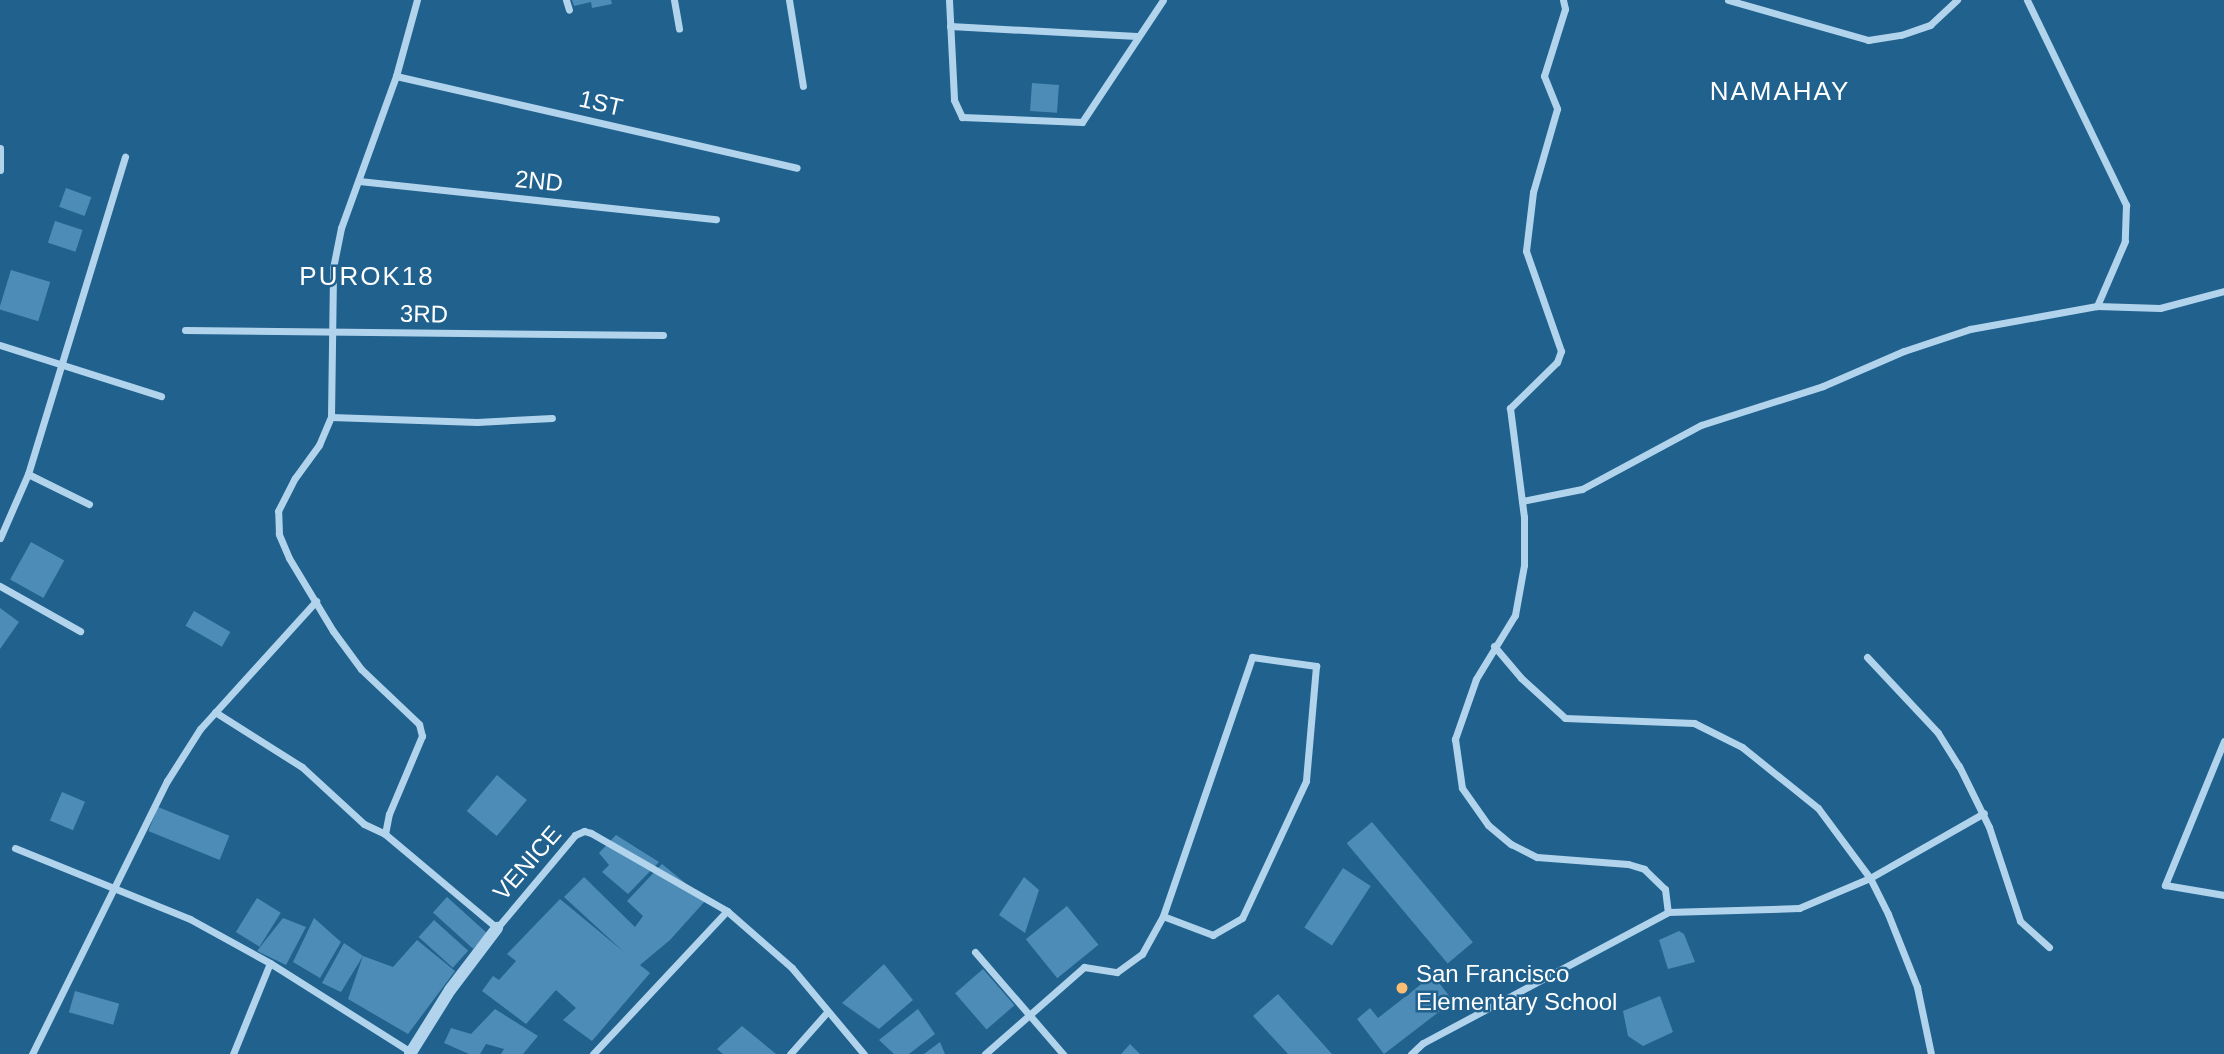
<!DOCTYPE html>
<style>
body{margin:0}
#map{position:relative;width:2224px;height:1054px;overflow:hidden;background:#21618e;font-family:Helvetica,sans-serif}
div>[style]{position:absolute}
.building>*{inset:0;background:#4e8cb8;transform-origin:0 0}
.minor>*{height:7px;margin:-3.5px;padding:0 3.5px;transform-origin:3.5px;border-radius:3.5px;background:#b1d4ec}
.tertiary>*{height:12px;margin:-6px;padding:0 6px;transform-origin:6px;border-radius:6px;background:#b1d4ec}
.dots>*{width:19px;height:19px;translate:-50% -50%;box-sizing:border-box;border:4px solid #21618e;border-radius:50%}
span{translate:-50% -50%;white-space:nowrap;text-align:center;line-height:1.15;-webkit-text-stroke:5px #21618e;paint-order:stroke}
.street-label{font-size:24px;color:#fff}
.poi-label{font-size:24px;color:#fff}
.left{translate:0 -50%;text-align:left}
.neighbourhood-label{font-size:26px;color:#fff;letter-spacing:2px}
</style>
<div id="map">
<div class="building">
<div style="clip-path:polygon(572px 0,611px 0,612px 4px,592px 8px,591px 2px,574px 6px)"></div>
<div style="left:1032px;top:83px;width:27px;height:28px;rotate:4deg"></div>
<div style="left:66px;top:188px;width:27px;height:20px;rotate:20deg"></div>
<div style="left:55px;top:221px;width:29px;height:23px;rotate:18deg"></div>
<div style="left:11px;top:270px;width:41px;height:41px;rotate:17deg"></div>
<div style="left:31px;top:542px;width:38px;height:43px;rotate:29deg"></div>
<div style="clip-path:polygon(0 608px,19px 622px,0 649px)"></div>
<div style="left:194px;top:611px;width:42px;height:17px;rotate:30deg"></div>
<div style="left:497px;top:775px;width:39px;height:47px;rotate:40deg"></div>
<div style="left:62px;top:792px;width:25px;height:31px;rotate:23deg"></div>
<div style="left:158px;top:807px;width:77px;height:26px;rotate:22deg"></div>
<div style="left:1372px;top:822px;width:157px;height:33px;rotate:50deg"></div>
<div style="clip-path:polygon(616px 835px,659px 862px,628px 894px,602px 872px,609px 865px,599px 853px)"></div>
<div style="clip-path:polygon(662px 864px,706px 900px,670px 940px,640px 965px,650px 973px,592px 1041px,563px 1020px,576px 1008px,556px 990px,526px 1024px,482px 991px,493px 976px,499px 980px,516px 961px,507px 954px,560px 899px,624px 952px,564px 897px,584px 877px,635px 927px,643px 916px,627px 901px)"></div>
<div style="left:1343px;top:868px;width:33px;height:71px;rotate:33deg"></div>
<div style="clip-path:polygon(1024px 877px,1039px 890px,1025px 933px,999px 915px)"></div>
<div style="left:447px;top:897px;width:54px;height:21px;rotate:42deg"></div>
<div style="left:257px;top:898px;width:28px;height:40px;rotate:32deg"></div>
<div style="left:1067px;top:906px;width:50px;height:53px;rotate:51deg"></div>
<div style="clip-path:polygon(283px 918px,306px 927px,286px 965px,257px 951px)"></div>
<div style="clip-path:polygon(314px 918px,341px 942px,320px 978px,293px 962px)"></div>
<div style="left:434px;top:920px;width:46px;height:23px;rotate:42deg"></div>
<div style="clip-path:polygon(1679px 931px,1684px 934px,1695px 962px,1668px 969px,1659px 940px)"></div>
<div style="clip-path:polygon(417px 940px,455px 971px,408px 1034px,348px 999px,363px 956px,341px 992px,322px 983px,344px 943px,363px 956px,393px 967px)"></div>
<div style="clip-path:polygon(884px 964px,913px 1000px,879px 1029px,842px 1003px)"></div>
<div style="left:983px;top:969px;width:48px;height:37px;rotate:49deg"></div>
<div style="clip-path:polygon(1433px 975px,1453px 1001px,1384px 1054px,1357px 1019px,1370px 1008px,1378px 1018px)"></div>
<div style="left:75px;top:991px;width:46px;height:22px;rotate:16deg"></div>
<div style="clip-path:polygon(1278px 994px,1332px 1054px,1288px 1054px,1253px 1016px)"></div>
<div style="clip-path:polygon(1660px 996px,1673px 1032px,1643px 1046px,1628px 1036px,1623px 1011px)"></div>
<div style="clip-path:polygon(495px 1009px,538px 1036px,523px 1054px,501px 1054px,504px 1049px,486px 1044px,480px 1054px,469px 1054px,444px 1043px,451px 1028px,471px 1034px)"></div>
<div style="clip-path:polygon(918px 1009px,935px 1034px,909px 1054px,894px 1054px,879px 1040px)"></div>
<div style="clip-path:polygon(742px 1026px,776px 1054px,723px 1054px,717px 1049px)"></div>
<div style="clip-path:polygon(940px 1042px,945px 1054px,924px 1054px)"></div>
<div style="clip-path:polygon(1130px 1044px,1140px 1054px,1121px 1054px)"></div>
</div>
<div class="minor">
<div style="left:566px;top:0;width:10px;rotate:73deg"></div>
<div style="left:674px;top:0;width:29px;rotate:80deg"></div>
<div style="left:789px;top:0;width:87px;rotate:80.8deg"></div>
<div style="left:949px;top:0;width:100px;rotate:87.1deg"></div>
<div style="left:954px;top:100px;width:19px;rotate:65deg"></div>
<div style="left:962px;top:117px;width:120px;rotate:2.4deg"></div>
<div style="left:1082px;top:122px;width:146px;rotate:-56.4deg"></div>
<div style="left:1563px;top:0;width:9px;rotate:77deg"></div>
<div style="left:1565px;top:9px;width:70px;rotate:107.4deg"></div>
<div style="left:1544px;top:76px;width:35px;rotate:68deg"></div>
<div style="left:1557px;top:109px;width:86px;rotate:106.1deg"></div>
<div style="left:1533px;top:192px;width:59px;rotate:96.8deg"></div>
<div style="left:1526px;top:251px;width:106px;rotate:70.7deg"></div>
<div style="left:1561px;top:351px;width:12px;rotate:110deg"></div>
<div style="left:1557px;top:362px;width:66px;rotate:135.6deg"></div>
<div style="left:1510px;top:408px;width:110px;rotate:82.7deg"></div>
<div style="left:1524px;top:517px;width:48px;rotate:90deg"></div>
<div style="left:1524px;top:565px;width:51px;rotate:100.2deg"></div>
<div style="left:1515px;top:615px;width:75px;rotate:121.4deg"></div>
<div style="left:1476px;top:679px;width:64px;rotate:109.3deg"></div>
<div style="left:1455px;top:739px;width:49px;rotate:81.9deg"></div>
<div style="left:1462px;top:788px;width:45px;rotate:54.9deg"></div>
<div style="left:1488px;top:825px;width:30px;rotate:40deg"></div>
<div style="left:1511px;top:844px;width:29px;rotate:27deg"></div>
<div style="left:1537px;top:857px;width:91px;rotate:4.4deg"></div>
<div style="left:1628px;top:864px;width:17px;rotate:17deg"></div>
<div style="left:1644px;top:869px;width:29px;rotate:44deg"></div>
<div style="left:1665px;top:889px;width:23px;rotate:83deg"></div>
<div style="left:1728px;top:0;width:146px;rotate:15.9deg"></div>
<div style="left:1868px;top:40px;width:33px;rotate:-9deg"></div>
<div style="left:1901px;top:35px;width:31px;rotate:-19deg"></div>
<div style="left:1930px;top:25px;width:37px;rotate:-43deg"></div>
<div style="left:2027px;top:0;width:228px;rotate:64.2deg"></div>
<div style="left:2126px;top:205px;width:36px;rotate:92deg"></div>
<div style="left:2125px;top:241px;width:71px;rotate:113.3deg"></div>
<div style="left:950px;top:26px;width:187px;rotate:3.1deg"></div>
<div style="left:396px;top:76px;width:411px;rotate:12.9deg"></div>
<div style="left:0;top:148px;width:22px;rotate:90deg"></div>
<div style="left:359px;top:181px;width:359px;rotate:6.1deg"></div>
<div style="left:185px;top:330px;width:478px;rotate:0.6deg"></div>
<div style="left:0;top:345px;width:169px;rotate:17.6deg"></div>
<div style="left:331px;top:417px;width:146px;rotate:2deg"></div>
<div style="left:477px;top:422px;width:75px;rotate:-3.1deg"></div>
<div style="left:28px;top:474px;width:68px;rotate:26.2deg"></div>
<div style="left:1522px;top:501px;width:61px;rotate:-11.3deg"></div>
<div style="left:1582px;top:489px;width:135px;rotate:-28.3deg"></div>
<div style="left:1701px;top:425px;width:128px;rotate:-17.7deg"></div>
<div style="left:1823px;top:386px;width:88px;rotate:-23.4deg"></div>
<div style="left:1904px;top:351px;width:70px;rotate:-18.4deg"></div>
<div style="left:1970px;top:329px;width:129px;rotate:-10.3deg"></div>
<div style="left:2097px;top:306px;width:63px;rotate:1.8deg"></div>
<div style="left:2160px;top:308px;width:66px;rotate:-14.9deg"></div>
<div style="left:0;top:538px;width:70px;rotate:-66.4deg"></div>
<div style="left:28px;top:474px;width:332px;rotate:-73deg"></div>
<div style="left:0;top:586px;width:92px;rotate:29.4deg"></div>
<div style="left:1494px;top:646px;width:42px;rotate:49.8deg"></div>
<div style="left:1521px;top:678px;width:59px;rotate:42.3deg"></div>
<div style="left:1565px;top:718px;width:129px;rotate:2.2deg"></div>
<div style="left:1694px;top:723px;width:54px;rotate:26.6deg"></div>
<div style="left:1742px;top:747px;width:97px;rotate:38.8deg"></div>
<div style="left:1818px;top:808px;width:87px;rotate:53.4deg"></div>
<div style="left:1870px;top:878px;width:40px;rotate:63.4deg"></div>
<div style="left:1888px;top:914px;width:79px;rotate:68.3deg"></div>
<div style="left:1917px;top:987px;width:68px;rotate:78.2deg"></div>
<div style="left:1867px;top:657px;width:104px;rotate:46.9deg"></div>
<div style="left:1938px;top:733px;width:39px;rotate:58deg"></div>
<div style="left:1959px;top:766px;width:68px;rotate:63.8deg"></div>
<div style="left:1989px;top:827px;width:99px;rotate:71.7deg"></div>
<div style="left:2020px;top:921px;width:39px;rotate:42deg"></div>
<div style="left:215px;top:712px;width:103px;rotate:32.3deg"></div>
<div style="left:302px;top:767px;width:84px;rotate:42.6deg"></div>
<div style="left:364px;top:824px;width:23px;rotate:25deg"></div>
<div style="left:385px;top:834px;width:146px;rotate:40deg"></div>
<div style="left:497px;top:928px;width:121px;rotate:-50deg"></div>
<div style="left:575px;top:835px;width:10px;rotate:-24deg"></div>
<div style="left:584px;top:831px;width:7px;rotate:16deg"></div>
<div style="left:591px;top:833px;width:157px;rotate:29.8deg"></div>
<div style="left:727px;top:911px;width:86px;rotate:41.2deg"></div>
<div style="left:792px;top:968px;width:112px;rotate:50.1deg"></div>
<div style="left:2224px;top:741px;width:156px;rotate:112.3deg"></div>
<div style="left:2165px;top:885px;width:60px;rotate:9.6deg"></div>
<div style="left:385px;top:834px;width:20px;rotate:-79deg"></div>
<div style="left:389px;top:814px;width:85px;rotate:-67.1deg"></div>
<div style="left:422px;top:736px;width:12px;rotate:-104deg"></div>
<div style="left:419px;top:724px;width:80px;rotate:-136.5deg"></div>
<div style="left:361px;top:669px;width:47px;rotate:-126.4deg"></div>
<div style="left:333px;top:631px;width:85px;rotate:-121.1deg"></div>
<div style="left:289px;top:558px;width:26px;rotate:-113deg"></div>
<div style="left:279px;top:534px;width:23px;rotate:-92deg"></div>
<div style="left:278px;top:511px;width:37px;rotate:-63deg"></div>
<div style="left:295px;top:478px;width:41px;rotate:-54deg"></div>
<div style="left:319px;top:445px;width:30px;rotate:-67deg"></div>
<div style="left:331px;top:417px;width:149px;rotate:-89.2deg"></div>
<div style="left:333px;top:268px;width:41px;rotate:-78.7deg"></div>
<div style="left:341px;top:228px;width:162px;rotate:-70.1deg"></div>
<div style="left:396px;top:76px;width:79px;rotate:-74.6deg"></div>
<div style="left:15px;top:848px;width:189px;rotate:22.1deg"></div>
<div style="left:190px;top:919px;width:91px;rotate:28.8deg"></div>
<div style="left:270px;top:963px;width:167px;rotate:32.3deg"></div>
<div style="left:975px;top:952px;width:135px;rotate:49.2deg"></div>
<div style="left:32px;top:1054px;width:305px;rotate:-63.7deg"></div>
<div style="left:167px;top:781px;width:62px;rotate:-57.6deg"></div>
<div style="left:200px;top:729px;width:173px;rotate:-47.8deg"></div>
<div style="left:233px;top:1054px;width:98px;rotate:-67.9deg"></div>
<div style="left:593px;top:1054px;width:196px;rotate:-46.9deg"></div>
<div style="left:790px;top:1054px;width:57px;rotate:-48.5deg"></div>
<div style="left:985px;top:1054px;width:132px;rotate:-41.3deg"></div>
<div style="left:1084px;top:967px;width:33px;rotate:9deg"></div>
<div style="left:1117px;top:972px;width:31px;rotate:-36deg"></div>
<div style="left:1142px;top:954px;width:43px;rotate:-61.1deg"></div>
<div style="left:1163px;top:916px;width:274px;rotate:-71deg"></div>
<div style="left:1252px;top:657px;width:65px;rotate:8deg"></div>
<div style="left:1316px;top:666px;width:115px;rotate:95deg"></div>
<div style="left:1306px;top:781px;width:151px;rotate:115deg"></div>
<div style="left:1242px;top:918px;width:34px;rotate:150deg"></div>
<div style="left:1213px;top:935px;width:53px;rotate:-159.2deg"></div>
<div style="left:1411px;top:1054px;width:16px;rotate:-43deg"></div>
<div style="left:1423px;top:1043px;width:278px;rotate:-28.1deg"></div>
<div style="left:1668px;top:912px;width:131px;rotate:-1.7deg"></div>
<div style="left:1799px;top:908px;width:77px;rotate:-22.9deg"></div>
<div style="left:1870px;top:878px;width:131px;rotate:-29.7deg"></div>
</div>
<div class="tertiary">
<div style="left:410px;top:1054px;width:75px;rotate:-58deg"></div>
<div style="left:450px;top:990px;width:78px;rotate:-52.8deg"></div>
</div>
<div class="dots">
<div style="left:1402px;top:988px;background:#f9be72"></div>
</div>
<div class="street-label">
<span style="left:601px;top:103px;rotate:13deg">1ST</span>
<span style="left:539px;top:181px;rotate:6deg">2ND</span>
<span style="left:424px;top:314px;rotate:1deg">3RD</span>
<span style="left:527px;top:863px;rotate:-49deg">VENICE</span>
</div>
<div class="poi-label">
<span class="left" style="left:1416px;top:988px">San Francisco<br>Elementary School</span>
</div>
<div class="neighbourhood-label">
<span style="left:1780px;top:92px">NAMAHAY</span>
<span style="left:367px;top:277px">PUROK18</span>
</div>
</div>
